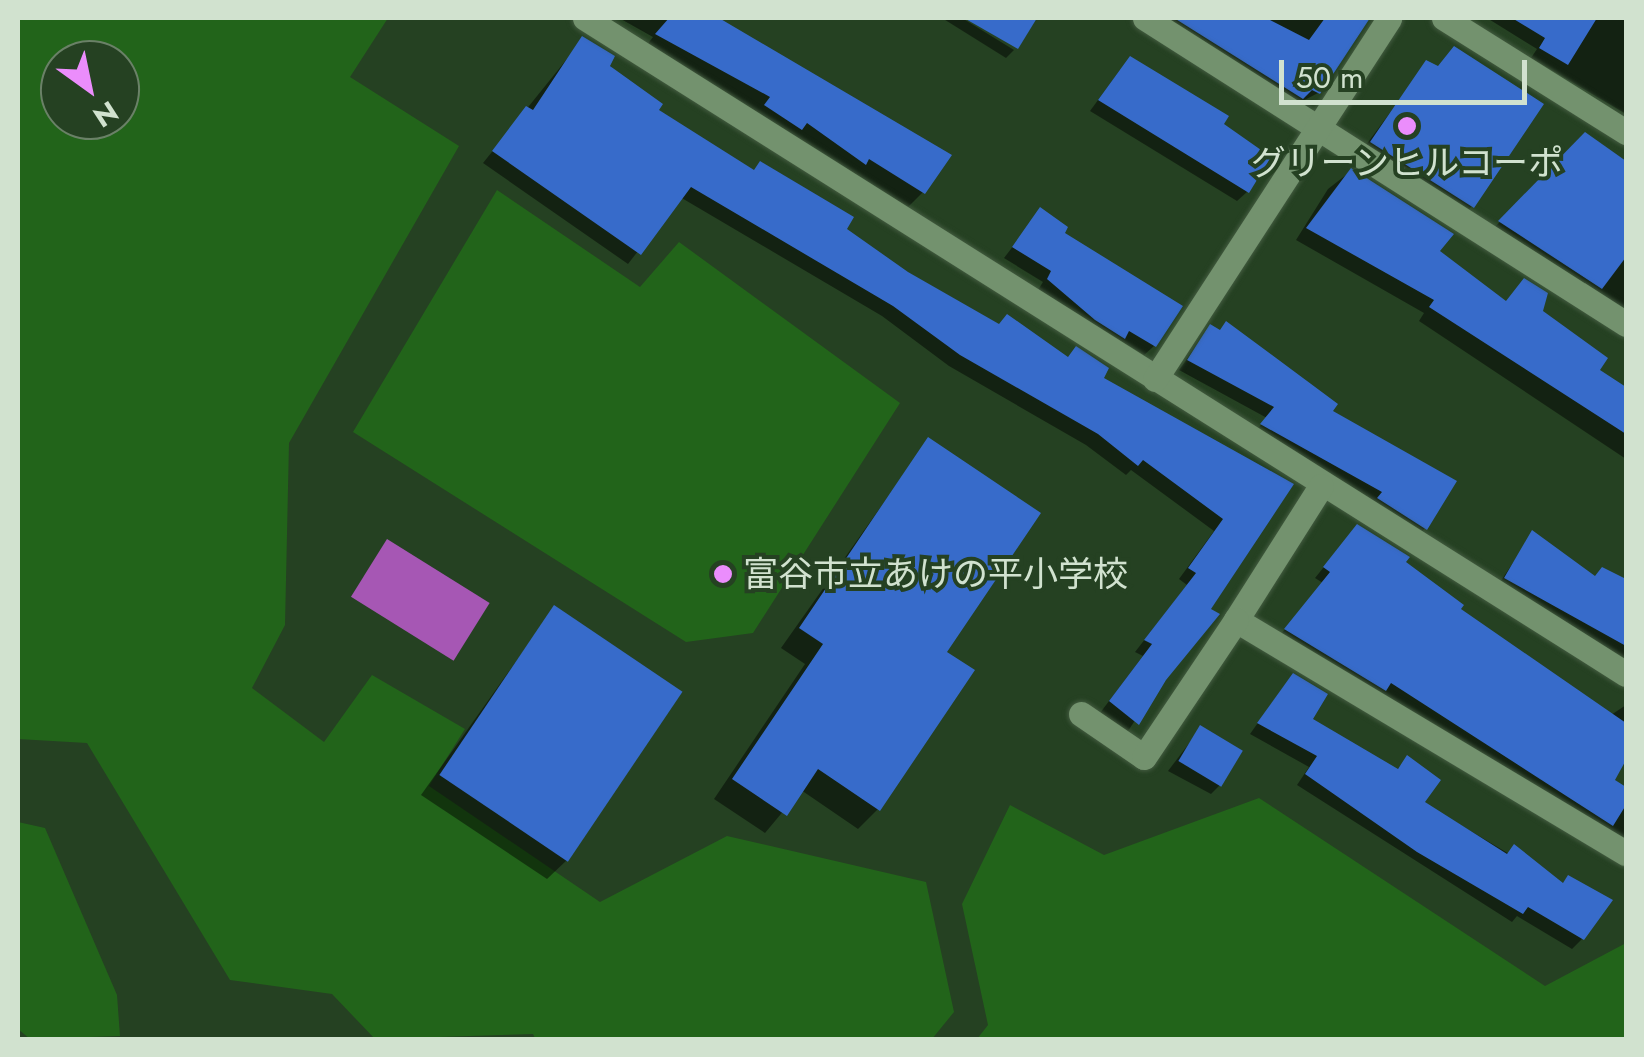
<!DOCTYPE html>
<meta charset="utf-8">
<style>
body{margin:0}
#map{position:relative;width:1644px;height:1057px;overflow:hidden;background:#254122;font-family:Jost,"Noto Sans JP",sans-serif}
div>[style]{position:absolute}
.green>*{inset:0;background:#22641a}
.water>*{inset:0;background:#a657b4;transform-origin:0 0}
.shadow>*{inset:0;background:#0007}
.building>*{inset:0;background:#376bca;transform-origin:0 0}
.roads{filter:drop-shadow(0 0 2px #435b40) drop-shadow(0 0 2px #435b40)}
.street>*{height:25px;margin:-12.5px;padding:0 12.5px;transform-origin:12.5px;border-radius:12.5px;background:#73926e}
.dots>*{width:28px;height:28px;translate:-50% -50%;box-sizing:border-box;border:5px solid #254122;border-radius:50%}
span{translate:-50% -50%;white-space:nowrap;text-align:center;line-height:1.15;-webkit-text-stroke:8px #254122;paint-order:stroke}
.poi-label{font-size:35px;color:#d1e2cf}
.left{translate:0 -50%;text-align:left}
.frame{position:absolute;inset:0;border:20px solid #d1e2cf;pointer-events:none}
.north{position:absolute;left:40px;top:40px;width:100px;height:100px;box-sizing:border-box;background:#254122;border:2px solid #6a8167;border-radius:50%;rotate:147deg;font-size:28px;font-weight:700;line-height:40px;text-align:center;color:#d1e2cf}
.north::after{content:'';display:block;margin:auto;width:35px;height:45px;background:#eb8dfc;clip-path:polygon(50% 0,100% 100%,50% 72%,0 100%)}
.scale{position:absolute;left:1279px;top:60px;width:248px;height:45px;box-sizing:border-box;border:5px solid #d1e2cf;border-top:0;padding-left:12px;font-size:30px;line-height:35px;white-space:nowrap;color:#d1e2cf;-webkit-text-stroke:8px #254122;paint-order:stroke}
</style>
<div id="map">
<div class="green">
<div style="clip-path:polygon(evenodd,18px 18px,388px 18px,350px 77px,459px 146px,289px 443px,285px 625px,252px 688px,324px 742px,372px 675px,465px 729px,429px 786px,600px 902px,727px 836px,926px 882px,954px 1012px,932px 1039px,536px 1040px,533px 1034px,375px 1039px,332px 994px,230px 980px,87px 743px,18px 739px,18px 18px,60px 60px,120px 60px,120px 120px,60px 120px,60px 60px)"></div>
<div style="clip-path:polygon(497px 190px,640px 287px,679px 242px,900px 403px,753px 633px,686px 642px,353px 432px)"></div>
<div style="clip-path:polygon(1259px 798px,1545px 986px,1626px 943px,1626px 1039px,977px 1039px,988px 1025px,962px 904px,1010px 805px,1104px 855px)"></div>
<div style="clip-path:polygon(18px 822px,45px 828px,117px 995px,120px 1036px,30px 1039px,18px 1029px)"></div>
</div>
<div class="water">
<div style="left:387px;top:539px;width:121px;height:68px;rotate:32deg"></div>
</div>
<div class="shadow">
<div style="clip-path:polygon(619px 18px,716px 18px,923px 192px,908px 207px,643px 50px,653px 37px)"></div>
<div style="clip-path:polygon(942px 18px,962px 18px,1014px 50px,1006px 58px)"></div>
<div style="clip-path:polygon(1146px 18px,1368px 18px,1318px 93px,1291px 107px)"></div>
<div style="clip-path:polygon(1487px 18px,1626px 18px,1626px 114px,1531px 58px,1537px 49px)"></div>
<div style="clip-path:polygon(583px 39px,656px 111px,907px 274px,1291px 485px,1126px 734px,1100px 713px,1143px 656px,1135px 652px,1187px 585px,1179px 579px,1214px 531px,1131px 470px,1126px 475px,1086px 445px,949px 366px,882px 316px,680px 197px,628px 264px,483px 163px)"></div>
<div style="clip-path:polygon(1427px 63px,1473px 205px,1459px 220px,1357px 157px)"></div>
<div style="clip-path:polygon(1120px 70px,1220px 125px,1247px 192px,1237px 201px,1090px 111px)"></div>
<div style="clip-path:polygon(1585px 135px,1626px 161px,1626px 317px,1490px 232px)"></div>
<div style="clip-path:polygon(1351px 171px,1436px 251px,1505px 303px,1540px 312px,1596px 371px,1626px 390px,1626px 459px,1419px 321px,1424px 313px,1296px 240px,1328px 189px)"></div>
<div style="clip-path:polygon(1040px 211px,1154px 346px,1144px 355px,1038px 290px,1043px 282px,1004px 258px)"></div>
<div style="clip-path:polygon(1210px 327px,1329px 412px,1425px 528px,1416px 538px,1252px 435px,1267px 418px,1179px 370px)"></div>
<div style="clip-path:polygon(928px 440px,944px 652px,878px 809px,858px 829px,801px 790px,765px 833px,714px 799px,805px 664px,781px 648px)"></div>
<div style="clip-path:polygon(1533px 533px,1594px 578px,1603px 570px,1626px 582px,1626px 664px,1496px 588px)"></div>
<div style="clip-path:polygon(1348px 537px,1402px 563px,1458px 610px,1611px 715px,1626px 705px,1626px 755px,1612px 781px,1626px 790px,1626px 852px,1276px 640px,1323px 583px,1315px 578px)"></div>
<div style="clip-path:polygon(554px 608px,567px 860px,547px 879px,421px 795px)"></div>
<div style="clip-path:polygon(1284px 686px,1309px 720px,1396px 771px,1407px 758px,1422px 802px,1561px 885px,1582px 939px,1572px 949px,1517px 916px,1512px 922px,1297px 785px,1309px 767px,1250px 734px)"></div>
<div style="clip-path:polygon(1200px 729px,1221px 784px,1211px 794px,1168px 771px)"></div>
</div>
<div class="building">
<div style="clip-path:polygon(669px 18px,719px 18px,952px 155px,925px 194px,869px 159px,866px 165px,807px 123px,802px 130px,764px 105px,770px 97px,655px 34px)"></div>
<div style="clip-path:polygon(964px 18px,1037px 18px,1018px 49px)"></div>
<div style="clip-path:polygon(1174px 18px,1266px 18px,1309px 40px,1325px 18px,1370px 18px,1320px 94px,1312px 90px,1303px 99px)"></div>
<div style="clip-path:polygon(1512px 18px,1597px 18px,1568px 65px,1539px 48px,1545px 38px)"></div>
<div style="clip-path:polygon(582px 36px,615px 56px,610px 66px,663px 104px,659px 110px,754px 170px,760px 161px,854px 217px,847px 229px,908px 272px,999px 324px,1007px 314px,1068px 357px,1076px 346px,1109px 368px,1104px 378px,1294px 484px,1211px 609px,1220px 614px,1166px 680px,1139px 725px,1109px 701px,1152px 644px,1144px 640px,1196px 573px,1188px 568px,1223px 519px,1143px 460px,1138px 466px,1098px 434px,960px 355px,893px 306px,691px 187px,641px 255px,492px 151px,526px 106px,533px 110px)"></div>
<div style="clip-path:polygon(1454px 46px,1544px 104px,1474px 208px,1370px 142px,1426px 60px,1438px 66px)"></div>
<div style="clip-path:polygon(1130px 56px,1229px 116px,1224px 124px,1271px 157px,1249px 193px,1098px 100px)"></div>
<div style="clip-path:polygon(1585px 132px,1626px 161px,1626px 257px,1602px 289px,1498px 221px)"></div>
<div style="clip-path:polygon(1351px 168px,1454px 234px,1440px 251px,1506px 301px,1524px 278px,1548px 293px,1543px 311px,1608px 358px,1600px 370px,1626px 387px,1626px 434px,1429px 307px,1434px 300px,1306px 228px)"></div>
<div style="clip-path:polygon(1040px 207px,1068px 227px,1065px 233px,1183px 306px,1156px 347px,1129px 331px,1125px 339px,1095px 320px,1047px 279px,1051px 271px,1012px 247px)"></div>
<div style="clip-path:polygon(1226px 321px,1338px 404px,1333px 411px,1457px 481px,1427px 530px,1377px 498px,1382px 492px,1260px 424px,1274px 407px,1187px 360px,1210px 324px,1220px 330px)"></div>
<div style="clip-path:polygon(928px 437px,1041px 513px,947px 652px,975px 670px,880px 811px,818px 769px,787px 816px,732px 779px,823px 644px,799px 628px)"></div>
<div style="clip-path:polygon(1357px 524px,1410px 557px,1406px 562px,1464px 605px,1461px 609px,1626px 723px,1626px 760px,1615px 780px,1626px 787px,1626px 805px,1613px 826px,1391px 683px,1386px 691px,1284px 629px,1330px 572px,1323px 567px)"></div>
<div style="clip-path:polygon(1532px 530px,1595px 576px,1602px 567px,1626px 579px,1626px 646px,1504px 578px)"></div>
<div style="left:554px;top:605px;width:155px;height:205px;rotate:34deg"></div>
<div style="clip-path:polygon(1293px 673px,1328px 694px,1313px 719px,1398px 769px,1407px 755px,1441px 780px,1425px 802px,1507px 854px,1514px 844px,1563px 883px,1568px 875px,1613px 900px,1584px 940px,1528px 907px,1523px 914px,1417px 852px,1305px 774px,1317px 756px,1257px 723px)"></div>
<div style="left:1200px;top:725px;width:50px;height:42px;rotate:31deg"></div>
</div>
<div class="roads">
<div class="street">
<div style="left:585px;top:18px;width:1230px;rotate:32.22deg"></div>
<div style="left:1145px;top:18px;width:570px;rotate:32.46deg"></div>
<div style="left:1444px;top:18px;width:215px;rotate:32.1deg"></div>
<div style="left:1155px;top:379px;width:430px;rotate:-57deg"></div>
<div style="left:1321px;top:486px;width:159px;rotate:122.4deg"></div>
<div style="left:1236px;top:620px;width:454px;rotate:30.9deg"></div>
<div style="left:1081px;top:714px;width:76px;rotate:34.3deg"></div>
<div style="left:1144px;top:757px;width:165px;rotate:-56.1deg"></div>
</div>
</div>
<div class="dots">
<div style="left:1407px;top:126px;background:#eb8dfc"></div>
<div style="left:723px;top:574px;background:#eb8dfc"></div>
</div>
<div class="poi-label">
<span style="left:1407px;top:163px">グリーンヒルコーポ</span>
<span class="left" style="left:743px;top:574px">富谷市立あけの平小学校</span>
</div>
<div class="frame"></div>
<div class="north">N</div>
<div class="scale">50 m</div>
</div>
